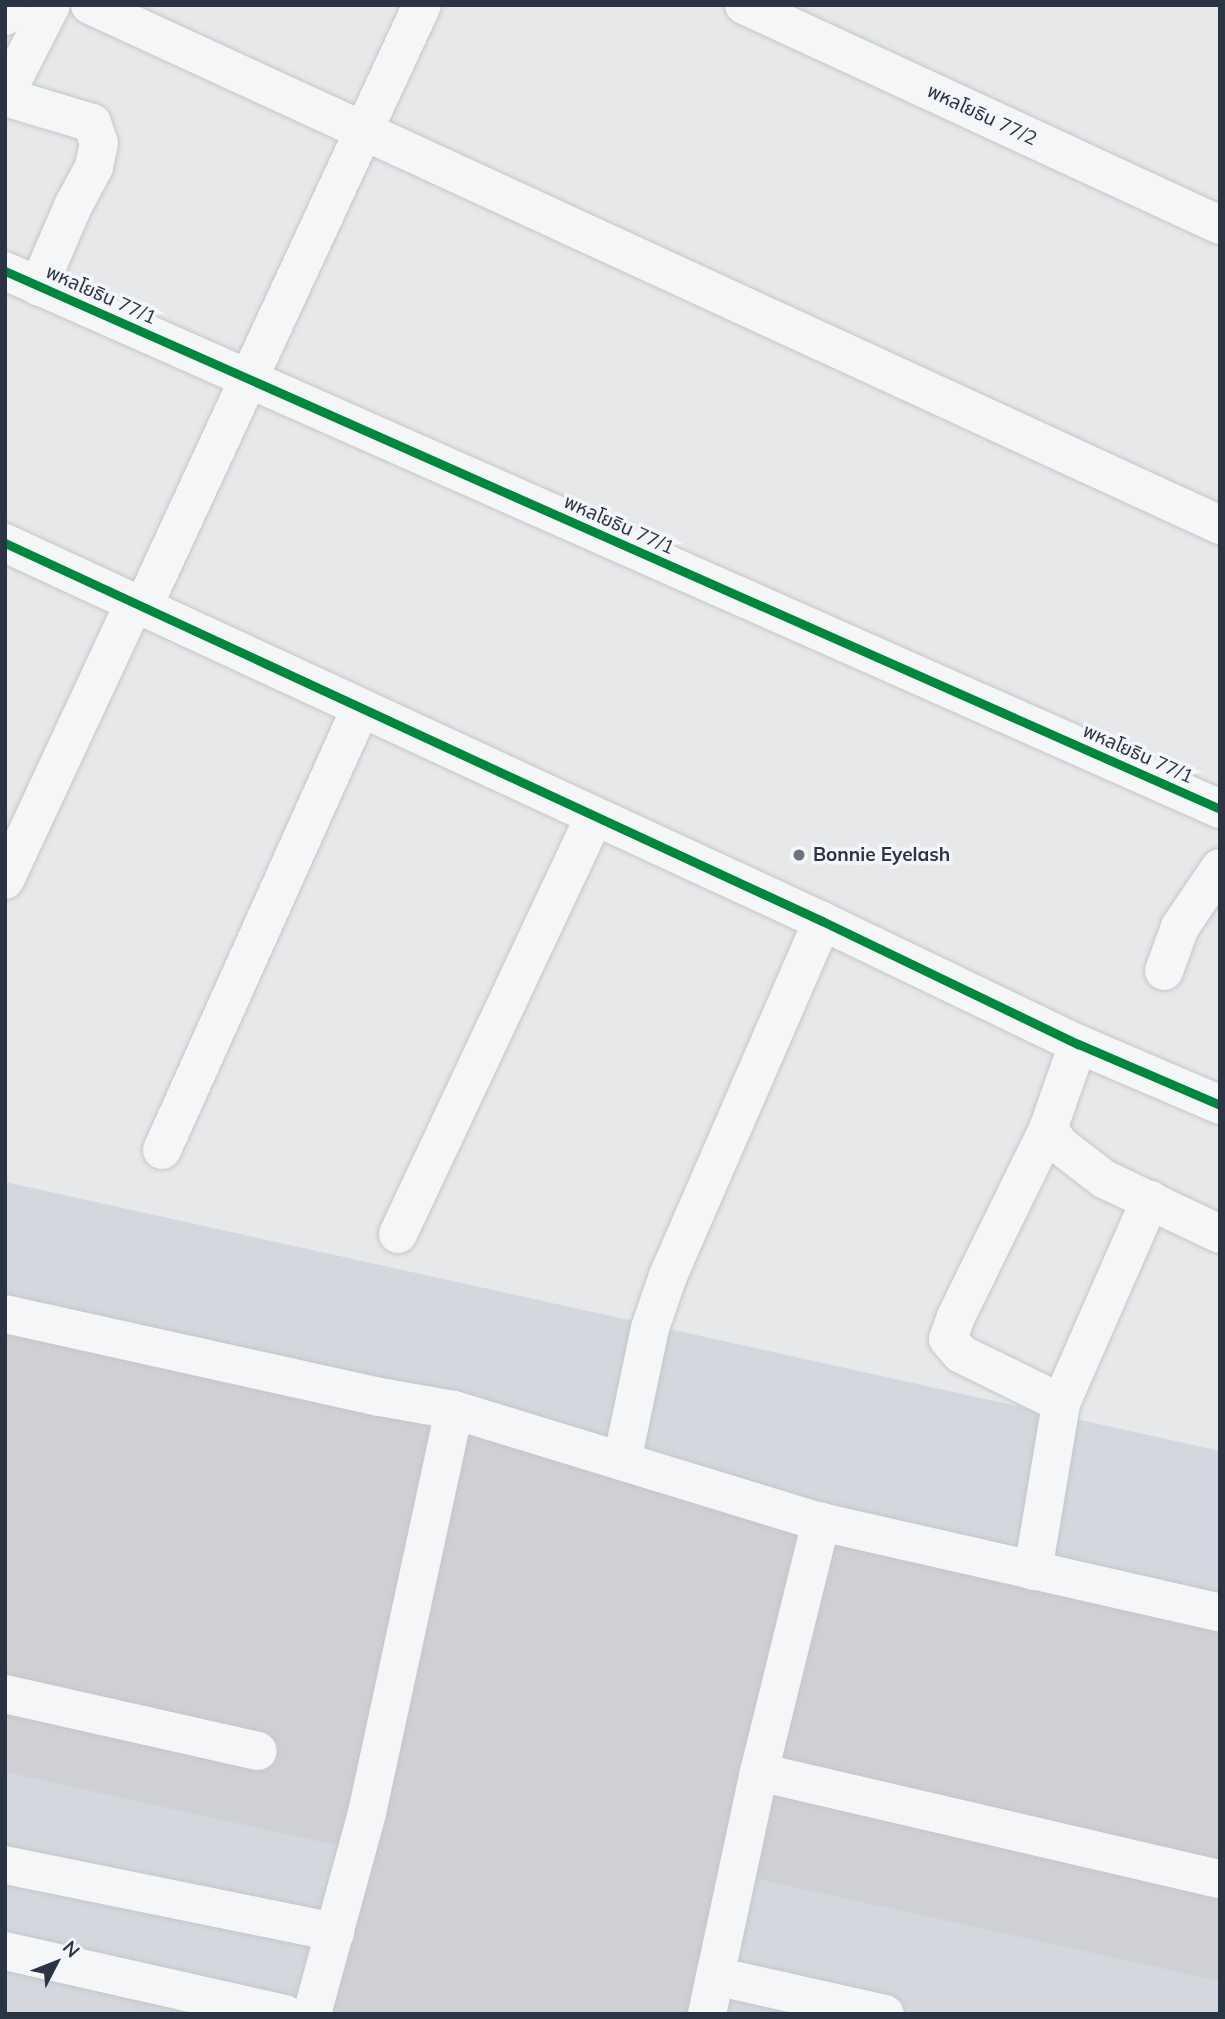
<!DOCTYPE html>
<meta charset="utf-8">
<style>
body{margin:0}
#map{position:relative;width:1225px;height:2019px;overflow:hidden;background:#e6e8ea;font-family:Mulish,"Noto Sans Thai",sans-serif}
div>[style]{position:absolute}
.built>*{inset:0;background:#d4d7dd}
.building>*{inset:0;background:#ced0d3}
.roads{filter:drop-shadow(0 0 2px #c4c6c8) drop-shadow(0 0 2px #c4c6c8)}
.minor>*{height:38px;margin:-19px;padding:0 19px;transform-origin:19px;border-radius:19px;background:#f5f6f7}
.cycleway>*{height:9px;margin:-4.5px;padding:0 4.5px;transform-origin:4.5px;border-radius:4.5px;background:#00873e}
.dots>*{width:19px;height:19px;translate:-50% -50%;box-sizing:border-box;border:4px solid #f4f6f9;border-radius:50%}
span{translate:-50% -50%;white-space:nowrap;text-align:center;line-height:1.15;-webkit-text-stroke:7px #f4f6f9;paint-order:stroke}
.street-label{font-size:19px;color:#2b3445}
.poi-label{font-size:19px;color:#2b3445;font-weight:700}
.left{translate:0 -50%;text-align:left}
.frame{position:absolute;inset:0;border:7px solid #2b3445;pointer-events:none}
.north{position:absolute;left:21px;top:1928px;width:70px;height:70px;-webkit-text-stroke:5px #f4f6f9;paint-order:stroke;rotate:48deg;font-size:19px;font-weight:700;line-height:28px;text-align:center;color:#2b3445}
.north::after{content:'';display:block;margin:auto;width:24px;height:32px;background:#2b3445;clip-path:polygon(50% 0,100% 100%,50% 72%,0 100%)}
</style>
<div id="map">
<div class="built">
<div style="clip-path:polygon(5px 1182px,1220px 1451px,1220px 2014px,5px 2014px)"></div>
</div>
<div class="building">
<div style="clip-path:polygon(5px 1325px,1220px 1593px,1220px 1981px,730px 1873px,700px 2014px,333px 2014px,367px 1852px,5px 1772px)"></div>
</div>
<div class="roads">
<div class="minor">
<div style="left:90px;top:5px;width:1244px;rotate:24.71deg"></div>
<div style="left:744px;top:5px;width:524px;rotate:24.81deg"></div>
<div style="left:5px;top:16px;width:12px;rotate:-66deg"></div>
<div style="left:5px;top:95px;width:101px;rotate:-62.9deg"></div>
<div style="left:5px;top:97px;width:91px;rotate:16.6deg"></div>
<div style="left:92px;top:123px;width:21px;rotate:71deg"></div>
<div style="left:99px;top:143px;width:25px;rotate:102deg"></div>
<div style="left:94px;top:167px;width:42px;rotate:118.4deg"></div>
<div style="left:74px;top:204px;width:90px;rotate:113.4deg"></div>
<div style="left:5px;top:271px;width:1329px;rotate:23.88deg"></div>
<div style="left:5px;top:543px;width:900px;rotate:24.83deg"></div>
<div style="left:822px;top:921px;width:284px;rotate:25.7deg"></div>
<div style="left:1078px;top:1044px;width:155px;rotate:23.2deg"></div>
<div style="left:142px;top:609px;width:666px;rotate:-65.13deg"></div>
<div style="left:5px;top:880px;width:303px;rotate:-65deg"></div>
<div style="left:1164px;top:971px;width:47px;rotate:-70deg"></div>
<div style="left:1180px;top:927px;width:71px;rotate:-55.9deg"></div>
<div style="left:1078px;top:1044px;width:90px;rotate:109.4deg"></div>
<div style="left:1048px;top:1129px;width:21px;rotate:53deg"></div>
<div style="left:1061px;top:1146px;width:54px;rotate:37.5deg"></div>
<div style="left:1104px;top:1179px;width:128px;rotate:25.4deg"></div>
<div style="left:1048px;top:1129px;width:209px;rotate:116.1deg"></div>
<div style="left:956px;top:1317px;width:23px;rotate:110deg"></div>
<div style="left:948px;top:1339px;width:20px;rotate:49deg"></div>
<div style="left:961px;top:1354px;width:111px;rotate:26.1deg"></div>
<div style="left:1061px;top:1403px;width:222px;rotate:-66.3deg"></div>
<div style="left:162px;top:1150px;width:483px;rotate:-65.8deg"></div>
<div style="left:398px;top:1234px;width:461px;rotate:-64.8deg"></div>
<div style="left:5px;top:1314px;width:384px;rotate:12.5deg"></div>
<div style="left:380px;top:1397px;width:75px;rotate:10deg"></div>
<div style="left:454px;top:1410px;width:384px;rotate:17deg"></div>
<div style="left:821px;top:1522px;width:409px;rotate:12.8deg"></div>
<div style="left:622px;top:1461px;width:136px;rotate:-78.1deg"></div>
<div style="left:650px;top:1328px;width:55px;rotate:-70.9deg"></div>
<div style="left:668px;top:1276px;width:387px;rotate:-66.5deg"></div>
<div style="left:1033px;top:1571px;width:170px;rotate:-80.5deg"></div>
<div style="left:5px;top:1694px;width:259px;rotate:12.7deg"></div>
<div style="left:759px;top:1772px;width:473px;rotate:13.1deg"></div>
<div style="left:5px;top:1865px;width:337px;rotate:11.5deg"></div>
<div style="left:5px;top:1951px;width:287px;rotate:12.7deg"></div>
<div style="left:715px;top:1976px;width:174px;rotate:12.6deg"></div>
<div style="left:312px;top:2014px;width:208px;rotate:-74.7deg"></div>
<div style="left:367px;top:1813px;width:412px;rotate:-77.8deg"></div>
<div style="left:707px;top:2014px;width:248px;rotate:-77.9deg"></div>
<div style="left:759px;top:1772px;width:258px;rotate:-76.1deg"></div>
</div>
</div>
<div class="cycleway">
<div style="left:5px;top:271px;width:1329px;rotate:23.88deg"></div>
<div style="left:5px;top:543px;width:900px;rotate:24.83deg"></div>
<div style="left:822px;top:921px;width:284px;rotate:25.7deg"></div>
<div style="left:1078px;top:1044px;width:155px;rotate:23.2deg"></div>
</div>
<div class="dots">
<div style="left:799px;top:855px;background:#6c737f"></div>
</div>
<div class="street-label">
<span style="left:982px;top:115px;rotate:25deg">พหลโยธิน 77/2</span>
<span style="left:101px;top:295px;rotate:24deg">พหลโยธิน 77/1</span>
<span style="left:619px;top:525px;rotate:24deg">พหลโยธิน 77/1</span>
<span style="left:1138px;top:754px;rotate:24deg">พหลโยธิน 77/1</span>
</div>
<div class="poi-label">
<span class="left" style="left:813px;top:855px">Bonnie Eyelash</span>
</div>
<div class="frame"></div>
<div class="north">N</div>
</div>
